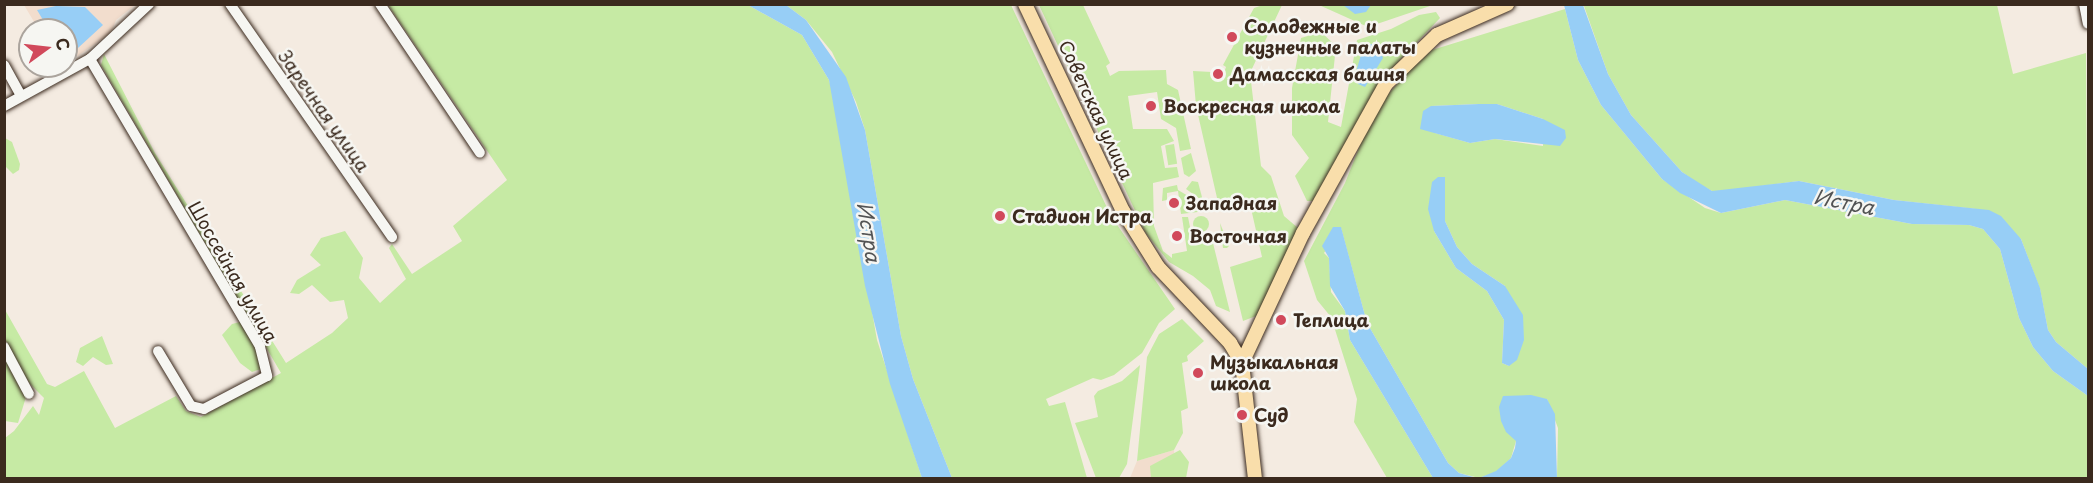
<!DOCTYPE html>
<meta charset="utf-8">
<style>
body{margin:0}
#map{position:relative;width:2093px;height:483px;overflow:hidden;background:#f4ebe1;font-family:"Playpen Sans",sans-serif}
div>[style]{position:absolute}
.built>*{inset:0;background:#f2ddcd}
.green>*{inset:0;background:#c6eaa4;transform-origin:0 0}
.round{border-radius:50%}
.water>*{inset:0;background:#97cef6}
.roads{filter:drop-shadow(0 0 2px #3b2a1e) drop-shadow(0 0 2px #3b2a1e)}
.minor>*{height:10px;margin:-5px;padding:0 5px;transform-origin:5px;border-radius:5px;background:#f6f6f2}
.major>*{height:14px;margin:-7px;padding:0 7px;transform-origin:7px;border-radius:7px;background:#f9deab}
.dots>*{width:16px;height:16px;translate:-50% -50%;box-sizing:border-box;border:3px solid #f6f6f2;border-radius:50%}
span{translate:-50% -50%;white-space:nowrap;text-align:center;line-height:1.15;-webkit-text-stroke:5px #f6f6f2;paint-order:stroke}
.poi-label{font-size:18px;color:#3b2a1e;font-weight:700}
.left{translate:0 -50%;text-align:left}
.street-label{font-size:18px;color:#3b2a1e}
.water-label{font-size:20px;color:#525354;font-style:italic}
.frame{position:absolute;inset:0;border:6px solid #3b2a1e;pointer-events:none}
.north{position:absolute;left:18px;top:18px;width:60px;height:60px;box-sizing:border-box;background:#f6f6f2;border:2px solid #aba49d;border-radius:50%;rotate:75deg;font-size:16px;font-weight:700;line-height:24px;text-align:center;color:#3b2a1e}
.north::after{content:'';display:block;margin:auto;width:21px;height:27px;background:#d1495b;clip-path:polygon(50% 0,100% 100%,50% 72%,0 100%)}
</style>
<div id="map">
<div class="built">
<div style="clip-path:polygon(24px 5px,135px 5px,116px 20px,111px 33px,66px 64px,66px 30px,39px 30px)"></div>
<div style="clip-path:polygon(1174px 450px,1176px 478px,1130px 478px,1137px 461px)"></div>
</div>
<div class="green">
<div style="clip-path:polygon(1588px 4px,1997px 5px,2013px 74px,2086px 53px,2088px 369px,2056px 342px,2048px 330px,2040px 289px,2021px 239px,1976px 209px,1894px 200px,1799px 181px,1724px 191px,1712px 191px,1699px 184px,1682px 172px,1631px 115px,1608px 74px,1584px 6px)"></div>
<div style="clip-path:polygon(388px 5px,748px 5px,802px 35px,829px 80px,836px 105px,877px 340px,922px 478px,5px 478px,5px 438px,14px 431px,33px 406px,39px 415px,44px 398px,26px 380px,5px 339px,4px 308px,47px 384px,55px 387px,84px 371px,115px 428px,176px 396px,186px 411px,201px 417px,281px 373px,101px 65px,104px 54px,155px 153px,286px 363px,332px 333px,348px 318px,344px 300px,330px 302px,312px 285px,299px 294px,290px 293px,297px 280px,321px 265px,310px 255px,321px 238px,345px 231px,363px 258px,359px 278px,380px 303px,406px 279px,389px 248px,392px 244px,412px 274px,462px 241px,453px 226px,507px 180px)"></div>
<div style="clip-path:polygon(786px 5px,1011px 5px,1111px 216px,1175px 309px,1159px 323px,1142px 353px,1114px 375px,1101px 380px,1093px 378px,1046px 399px,1049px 406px,1065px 402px,1087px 478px,952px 478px,913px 379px,901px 336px,865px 130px,856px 102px,832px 52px,806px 20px)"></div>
<div style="clip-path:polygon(1039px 5px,1083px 5px,1110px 63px,1106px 66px,1110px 76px,1119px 71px,1166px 70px,1167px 84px,1178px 90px,1191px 149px,1180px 151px,1176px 128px,1161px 119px,1157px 92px,1128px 96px,1133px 129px,1167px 129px,1174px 141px,1161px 146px,1165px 168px,1177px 167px,1179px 177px,1153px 183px,1154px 226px,1163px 251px,1172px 258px,1172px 254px,1187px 251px,1182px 217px,1188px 217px,1192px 237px,1211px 235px,1230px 312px,1216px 306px,1210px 290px,1193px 276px,1169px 262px,1145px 232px)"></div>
<div style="clip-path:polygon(1263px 5px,1282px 5px,1250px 73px,1261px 166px,1271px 176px,1284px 216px,1298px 228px,1264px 305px,1256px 316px,1243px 321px,1230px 267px,1262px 257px,1250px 204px,1220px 211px,1196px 106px,1193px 71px,1212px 72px,1215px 80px,1221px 81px,1226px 67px,1223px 65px,1254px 8px)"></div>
<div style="clip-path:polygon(1319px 5px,1433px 5px,1368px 27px)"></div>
<div style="clip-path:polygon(evenodd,1565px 9px,1578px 60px,1601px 105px,1662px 179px,1705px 208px,1721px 213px,1785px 200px,1912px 224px,1969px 225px,1983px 229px,2000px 249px,2019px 318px,2033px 347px,2053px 371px,2088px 396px,2088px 478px,1557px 478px,1558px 428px,1547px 399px,1516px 441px,1511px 458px,1496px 472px,1479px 478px,1459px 473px,1448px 463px,1367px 323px,1341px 228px,1324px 253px,1329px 258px,1331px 292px,1345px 311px,1350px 340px,1433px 478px,1387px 478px,1354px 422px,1357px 399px,1331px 317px,1317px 300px,1304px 261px,1345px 183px,1367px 128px,1384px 99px,1407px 73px,1432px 50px,1565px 9px,1479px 104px,1497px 104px,1543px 119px,1543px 146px,1495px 139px,1470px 143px,1435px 133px,1431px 106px,1479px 104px,1565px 9px,1445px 177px,1445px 221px,1457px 247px,1472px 264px,1505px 286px,1509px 366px,1502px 363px,1504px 320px,1487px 291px,1456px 268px,1434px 231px,1445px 177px)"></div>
<div style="clip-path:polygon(1436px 12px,1440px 18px,1381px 80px,1315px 201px,1307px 201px,1295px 176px,1309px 158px,1292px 135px,1292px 88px,1301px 38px,1321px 32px,1336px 46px,1328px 122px,1341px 127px,1357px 40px,1391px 29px,1419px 15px)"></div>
<div style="clip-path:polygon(5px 138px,12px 142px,20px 164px,19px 170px,13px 174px,5px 166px)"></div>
<div style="left:1174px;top:144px;width:20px;height:9px;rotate:81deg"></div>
<div style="clip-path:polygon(1191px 153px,1196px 171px,1189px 177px,1184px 174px,1181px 158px)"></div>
<div style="clip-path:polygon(1192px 181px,1198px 182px,1203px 201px,1186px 189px)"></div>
<div style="clip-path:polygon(1177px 185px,1178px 190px,1205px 206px,1206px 211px,1181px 214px,1178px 191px,1167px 193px,1167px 200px,1162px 201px,1163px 188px)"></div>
<div class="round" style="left:1193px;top:216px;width:16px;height:16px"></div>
<div style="clip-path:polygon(1220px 223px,1229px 246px,1227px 248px,1223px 248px)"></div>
<div style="clip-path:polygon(1182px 319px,1204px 341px,1187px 356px,1188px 361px,1182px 363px,1188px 408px,1181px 411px,1183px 433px,1174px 450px,1137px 461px,1147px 357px,1159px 334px)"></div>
<div style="clip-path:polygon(240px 322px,253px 336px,261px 369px,252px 372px,240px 363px,222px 335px,232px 324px)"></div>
<div style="clip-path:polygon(102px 336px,113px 364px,106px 365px,93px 357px,83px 366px,76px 362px,80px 348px)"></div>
<div style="clip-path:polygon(4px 354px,26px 397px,18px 423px,5px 421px)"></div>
<div style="clip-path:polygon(1140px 365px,1127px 464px,1119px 478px,1096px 478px,1075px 423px,1098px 417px,1094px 396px,1098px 391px,1122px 381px)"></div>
<div style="clip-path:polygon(1180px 450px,1189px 462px,1186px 478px,1151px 478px,1150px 466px)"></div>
</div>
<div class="water">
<div style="clip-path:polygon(748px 5px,786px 5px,806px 20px,846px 77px,865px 130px,901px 336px,913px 379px,952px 478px,922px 478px,890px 384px,865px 286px,829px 80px,802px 35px)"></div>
<div style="clip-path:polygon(1343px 5px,1371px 4px,1371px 5px,1366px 12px,1355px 14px)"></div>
<div style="clip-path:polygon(1564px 5px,1583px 5px,1608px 74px,1631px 115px,1682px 172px,1712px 191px,1799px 181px,1894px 200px,1989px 210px,2001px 216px,2021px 239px,2040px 288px,2048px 330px,2056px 342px,2088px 369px,2088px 396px,2053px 371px,2033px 347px,2019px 318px,2000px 249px,1983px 229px,1969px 225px,1912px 224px,1785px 200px,1721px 213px,1680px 193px,1662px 179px,1601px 105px,1578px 60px)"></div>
<div style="clip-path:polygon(56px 6px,85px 7px,103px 25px,66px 59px,66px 30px,49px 30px,37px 10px)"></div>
<div style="clip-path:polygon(1371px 44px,1378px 45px,1383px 58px,1365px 87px,1358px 84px,1356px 72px,1363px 48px)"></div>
<div style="clip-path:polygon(1479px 104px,1497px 104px,1543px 119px,1565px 130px,1566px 138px,1560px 146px,1495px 139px,1470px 143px,1420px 129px,1423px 111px,1431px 106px)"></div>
<div style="clip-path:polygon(1438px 177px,1445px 177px,1445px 221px,1457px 247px,1472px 264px,1505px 286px,1523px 315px,1524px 340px,1517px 360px,1509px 366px,1502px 363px,1504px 320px,1487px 291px,1456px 268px,1434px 231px,1428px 209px,1432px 182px)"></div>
<div style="clip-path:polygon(1333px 227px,1341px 227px,1367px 323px,1448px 463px,1459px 473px,1477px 478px,1433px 478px,1350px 340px,1345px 311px,1330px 286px,1329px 258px,1322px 246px)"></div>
<div style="clip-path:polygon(1531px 395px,1547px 399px,1555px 414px,1557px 478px,1479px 478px,1496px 471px,1511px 458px,1515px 448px,1516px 441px,1506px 432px,1501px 421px,1499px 407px,1503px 396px)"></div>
</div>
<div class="roads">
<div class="minor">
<div style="left:230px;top:4px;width:284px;rotate:55.2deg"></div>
<div style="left:380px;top:4px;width:179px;rotate:56.1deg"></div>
<div style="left:2084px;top:4px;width:20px;rotate:79deg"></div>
<div style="left:90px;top:59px;width:334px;rotate:59.4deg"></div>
<div style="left:260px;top:347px;width:30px;rotate:76deg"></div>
<div style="left:267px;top:376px;width:71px;rotate:152.4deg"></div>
<div style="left:204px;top:409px;width:13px;rotate:-167deg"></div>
<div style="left:191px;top:406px;width:64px;rotate:-121deg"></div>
<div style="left:4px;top:65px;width:35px;rotate:61deg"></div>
<div style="left:4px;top:106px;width:98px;rotate:-28.7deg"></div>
<div style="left:90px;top:59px;width:81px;rotate:-43deg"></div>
<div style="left:4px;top:347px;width:53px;rotate:62deg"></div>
</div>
<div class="major">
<div style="left:1025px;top:4px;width:229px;rotate:64.7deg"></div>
<div style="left:1123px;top:211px;width:66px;rotate:58deg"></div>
<div style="left:1158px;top:267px;width:105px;rotate:46.5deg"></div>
<div style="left:1230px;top:343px;width:23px;rotate:59deg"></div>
<div style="left:1242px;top:363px;width:116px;rotate:83.6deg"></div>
<div style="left:1242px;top:363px;width:144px;rotate:-64.9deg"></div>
<div style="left:1303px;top:233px;width:171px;rotate:-60.9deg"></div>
<div style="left:1386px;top:84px;width:71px;rotate:-43.9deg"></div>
<div style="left:1437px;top:35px;width:77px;rotate:-23.9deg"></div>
</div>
</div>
<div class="dots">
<div style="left:1232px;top:37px;background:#d1495b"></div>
<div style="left:1218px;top:74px;background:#d1495b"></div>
<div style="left:1151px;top:106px;background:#d1495b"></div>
<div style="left:1174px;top:203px;background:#d1495b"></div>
<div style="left:1000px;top:216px;background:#d1495b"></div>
<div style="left:1177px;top:236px;background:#d1495b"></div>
<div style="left:1281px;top:320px;background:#d1495b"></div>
<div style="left:1198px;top:373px;background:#d1495b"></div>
<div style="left:1242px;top:415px;background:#d1495b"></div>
</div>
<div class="poi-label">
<span class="left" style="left:1244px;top:37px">Солодежные и<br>кузнечные палаты</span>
<span class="left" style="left:1230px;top:74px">Дамасская башня</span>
<span class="left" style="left:1163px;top:106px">Воскресная школа</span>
<span class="left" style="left:1186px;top:203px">Западная</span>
<span class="left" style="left:1012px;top:216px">Стадион Истра</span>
<span class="left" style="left:1189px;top:236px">Восточная</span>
<span class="left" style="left:1293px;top:320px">Теплица</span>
<span class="left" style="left:1210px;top:373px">Музыкальная<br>школа</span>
<span class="left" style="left:1254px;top:415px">Суд</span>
</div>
<div class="street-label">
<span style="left:1096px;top:110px;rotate:65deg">Советская улица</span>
<span style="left:324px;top:111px;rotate:55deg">Заречная улица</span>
<span style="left:233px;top:272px;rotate:60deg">Шоссейная улица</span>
</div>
<div class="water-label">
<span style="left:1844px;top:202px;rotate:11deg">Истра</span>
<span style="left:869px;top:232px;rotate:81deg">Истра</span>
</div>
<div class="frame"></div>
<div class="north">С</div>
</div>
